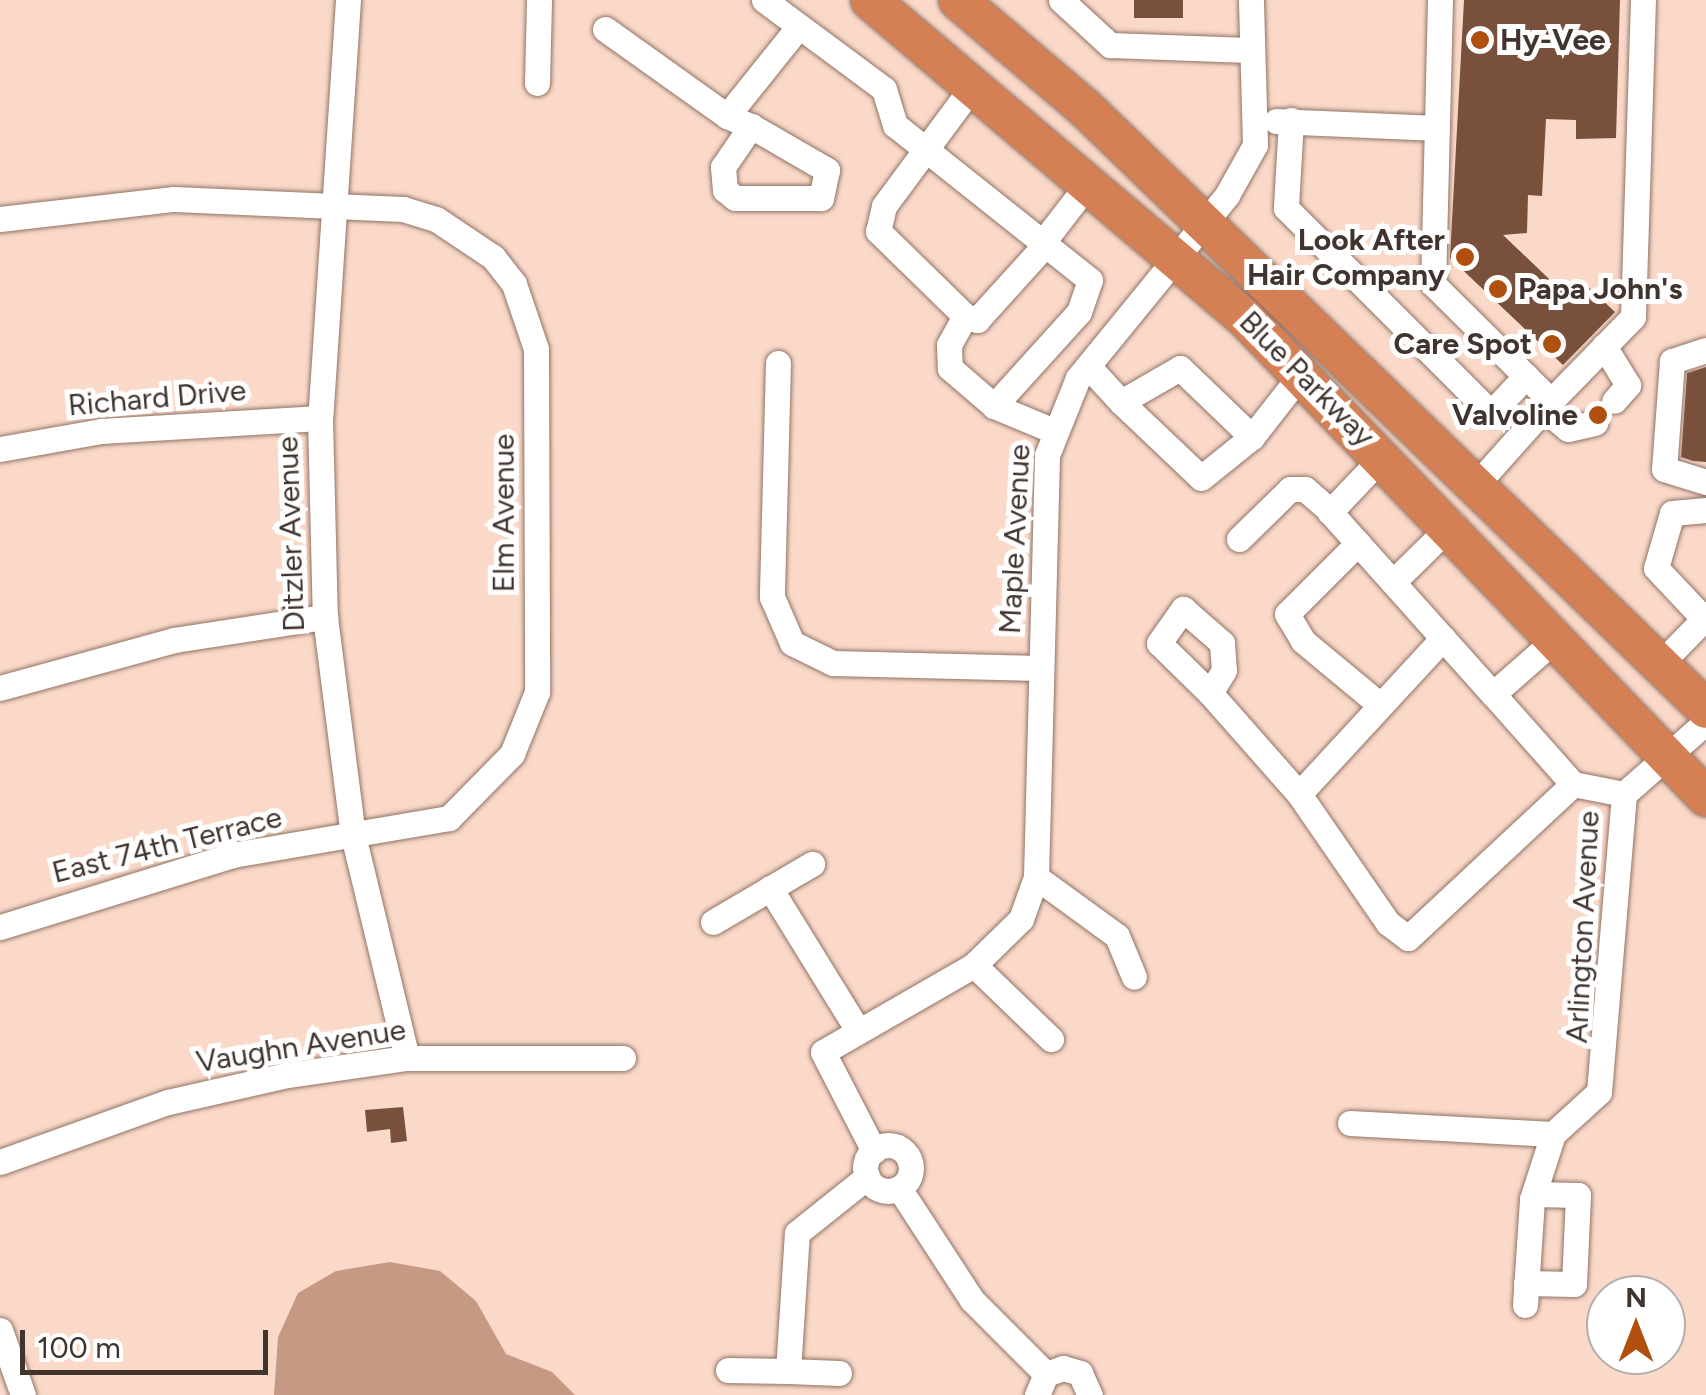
<!DOCTYPE html>
<style>
body{margin:0}
#map{position:relative;width:1706px;height:1395px;overflow:hidden;background:#fad9c9;font-family:Figtree,sans-serif}
div>[style]{position:absolute}
.water>*{inset:0;background:#c59983}
.building>*{inset:0;background:#78503c;transform-origin:0 0}
.roads{filter:drop-shadow(0 0 2px #907365) drop-shadow(0 0 2px #907365)}
.minor>*{height:25px;margin:-12.5px;padding:0 12.5px;transform-origin:12.5px;border-radius:12.5px;background:#fff}
.minor>.ring{margin:-12.5px;padding:0;box-sizing:content-box;background:none;border:25px solid #fff;border-radius:50%}
.highway>*{height:38px;margin:-19px;padding:0 19px;transform-origin:19px;border-radius:19px;background:#d47f54}
.dots>*{width:28px;height:28px;translate:-50% -50%;box-sizing:border-box;border:5px solid #fff;border-radius:50%}
span{translate:-50% -50%;white-space:nowrap;text-align:center;line-height:1.15;-webkit-text-stroke:10px #fff;paint-order:stroke}
.poi-label{font-size:30px;color:#41342e;font-weight:700}
.left{translate:0 -50%;text-align:left}
.right{translate:-100% -50%;text-align:right}
.street-label{font-size:30px;color:#41342e}
.north{position:absolute;left:1586px;top:1275px;width:100px;height:100px;box-sizing:border-box;background:#fff;border:2px solid #b3aeab;border-radius:50%;rotate:0deg;font-size:28px;font-weight:700;line-height:40px;text-align:center;color:#41342e}
.north::after{content:'';display:block;margin:auto;width:35px;height:45px;background:#b04f0e;clip-path:polygon(50% 0,100% 100%,50% 72%,0 100%)}
.scale{position:absolute;left:20px;top:1330px;width:248px;height:45px;box-sizing:border-box;border:5px solid #41342e;border-top:0;padding-left:12px;font-size:30px;line-height:35px;white-space:nowrap;color:#41342e;-webkit-text-stroke:8px #fff;paint-order:stroke}
</style>
<div id="map">
<div class="water">
<div style="clip-path:polygon(390px 1262px,440px 1271px,476px 1301px,506px 1354px,552px 1372px,575px 1395px,274px 1395px,278px 1337px,298px 1293px,336px 1271px)"></div>
</div>
<div class="building">
<div style="left:1134px;top:0;width:49px;height:18px"></div>
<div style="clip-path:polygon(1464px 0,1620px 0,1616px 138px,1576px 139px,1576px 120px,1546px 119px,1542px 196px,1528px 195px,1527px 233px,1503px 235px,1567px 296px,1583px 282px,1615px 312px,1563px 365px,1450px 258px)"></div>
<div style="clip-path:polygon(1706px 367px,1706px 462px,1693px 461px,1681px 457px,1687px 373px)"></div>
<div style="clip-path:polygon(403px 1107px,407px 1141px,391px 1143px,390px 1129px,367px 1132px,365px 1110px)"></div>
</div>
<div class="roads">
<div class="minor">
<div style="left:348px;top:0;width:419px;rotate:93.8deg"></div>
<div style="left:320px;top:418px;width:199px;rotate:88.6deg"></div>
<div style="left:325px;top:617px;width:220px;rotate:82.7deg"></div>
<div style="left:353px;top:835px;width:229px;rotate:76.4deg"></div>
<div style="left:764px;top:0;width:149px;rotate:36.6deg"></div>
<div style="left:884px;top:89px;width:38px;rotate:73deg"></div>
<div style="left:895px;top:125px;width:249px;rotate:38.5deg"></div>
<div style="left:1090px;top:280px;width:34px;rotate:109deg"></div>
<div style="left:1079px;top:312px;width:127px;rotate:132.1deg"></div>
<div style="left:994px;top:406px;width:65px;rotate:22.6deg"></div>
<div style="left:1061px;top:0;width:67px;rotate:42.6deg"></div>
<div style="left:1110px;top:45px;width:139px;rotate:2.1deg"></div>
<div style="left:1440px;top:0;width:284px;rotate:91.4deg"></div>
<div style="left:1433px;top:284px;width:166px;rotate:44.8deg"></div>
<div style="left:1551px;top:401px;width:113px;rotate:131.8deg"></div>
<div style="left:605px;top:29px;width:150px;rotate:35.5deg"></div>
<div style="left:727px;top:116px;width:115px;rotate:-51.3deg"></div>
<div style="left:537px;top:83px;width:83px;rotate:-88.6deg"></div>
<div style="left:975px;top:83px;width:153px;rotate:126.5deg"></div>
<div style="left:884px;top:206px;width:26px;rotate:103deg"></div>
<div style="left:878px;top:231px;width:122px;rotate:44.3deg"></div>
<div style="left:965px;top:316px;width:33px;rotate:119deg"></div>
<div style="left:949px;top:345px;width:23px;rotate:88deg"></div>
<div style="left:950px;top:368px;width:58px;rotate:40.8deg"></div>
<div style="left:727px;top:116px;width:26px;rotate:23deg"></div>
<div style="left:751px;top:126px;width:88px;rotate:30.1deg"></div>
<div style="left:827px;top:170px;width:29px;rotate:102deg"></div>
<div style="left:821px;top:198px;width:86px;rotate:180deg"></div>
<div style="left:735px;top:198px;width:13px;rotate:-141deg"></div>
<div style="left:725px;top:190px;width:23px;rotate:-95deg"></div>
<div style="left:723px;top:167px;width:50px;rotate:-55.7deg"></div>
<div style="left:1291px;top:120px;width:88px;rotate:93.3deg"></div>
<div style="left:1286px;top:208px;width:290px;rotate:45deg"></div>
<div style="left:1491px;top:413px;width:51px;rotate:-46.6deg"></div>
<div style="left:1276px;top:121px;width:161px;rotate:2.5deg"></div>
<div style="left:0;top:219px;width:175px;rotate:-6.6deg"></div>
<div style="left:174px;top:199px;width:229px;rotate:2.5deg"></div>
<div style="left:403px;top:209px;width:34px;rotate:17deg"></div>
<div style="left:436px;top:219px;width:69px;rotate:33.7deg"></div>
<div style="left:493px;top:257px;width:34px;rotate:52deg"></div>
<div style="left:514px;top:284px;width:69px;rotate:71.3deg"></div>
<div style="left:536px;top:349px;width:343px;rotate:89.8deg"></div>
<div style="left:537px;top:692px;width:67px;rotate:112deg"></div>
<div style="left:512px;top:754px;width:90px;rotate:134.5deg"></div>
<div style="left:449px;top:818px;width:219px;rotate:170.3deg"></div>
<div style="left:233px;top:855px;width:244px;rotate:162.8deg"></div>
<div style="left:1043px;top:242px;width:78px;rotate:-52.3deg"></div>
<div style="left:965px;top:316px;width:13px;rotate:18deg"></div>
<div style="left:977px;top:320px;width:103px;rotate:-47.8deg"></div>
<div style="left:1604px;top:346px;width:46px;rotate:58.4deg"></div>
<div style="left:1628px;top:385px;width:21px;rotate:131deg"></div>
<div style="left:1706px;top:350px;width:36px;rotate:162deg"></div>
<div style="left:1672px;top:361px;width:108px;rotate:94.2deg"></div>
<div style="left:1664px;top:469px;width:44px;rotate:17.2deg"></div>
<div style="left:778px;top:363px;width:234px;rotate:91.5deg"></div>
<div style="left:772px;top:597px;width:50px;rotate:66.5deg"></div>
<div style="left:792px;top:643px;width:46px;rotate:26deg"></div>
<div style="left:833px;top:663px;width:207px;rotate:1.4deg"></div>
<div style="left:1088px;top:366px;width:49px;rotate:47.5deg"></div>
<div style="left:1121px;top:402px;width:68px;rotate:-30deg"></div>
<div style="left:1180px;top:368px;width:100px;rotate:43.8deg"></div>
<div style="left:1252px;top:437px;width:81px;rotate:-52deg"></div>
<div style="left:1551px;top:401px;width:117px;rotate:-45.7deg"></div>
<div style="left:1633px;top:317px;width:317px;rotate:-88.2deg"></div>
<div style="left:1121px;top:402px;width:110px;rotate:43.5deg"></div>
<div style="left:1201px;top:478px;width:65px;rotate:-38.8deg"></div>
<div style="left:1544px;top:409px;width:31px;rotate:40deg"></div>
<div style="left:1568px;top:429px;width:28px;rotate:-13deg"></div>
<div style="left:0;top:449px;width:103px;rotate:-10.1deg"></div>
<div style="left:101px;top:431px;width:219px;rotate:-3.4deg"></div>
<div style="left:1384px;top:455px;width:79px;rotate:133.5deg"></div>
<div style="left:1330px;top:512px;width:244px;rotate:48.2deg"></div>
<div style="left:1493px;top:694px;width:88px;rotate:-41.3deg"></div>
<div style="left:1706px;top:510px;width:34px;rotate:175deg"></div>
<div style="left:1672px;top:513px;width:57px;rotate:106.2deg"></div>
<div style="left:1656px;top:568px;width:73px;rotate:46.7deg"></div>
<div style="left:1239px;top:539px;width:71px;rotate:-44.4deg"></div>
<div style="left:1290px;top:489px;width:15px"></div>
<div style="left:1305px;top:489px;width:33px;rotate:41deg"></div>
<div style="left:1358px;top:543px;width:100px;rotate:135deg"></div>
<div style="left:1287px;top:614px;width:31px;rotate:59deg"></div>
<div style="left:1303px;top:641px;width:100px;rotate:39.7deg"></div>
<div style="left:1393px;top:582px;width:83px;rotate:-44.5deg"></div>
<div style="left:1443px;top:638px;width:212px;rotate:132.7deg"></div>
<div style="left:1299px;top:794px;width:157px;rotate:55.4deg"></div>
<div style="left:1388px;top:923px;width:25px;rotate:37deg"></div>
<div style="left:1408px;top:938px;width:226px;rotate:-43deg"></div>
<div style="left:1660px;top:664px;width:66px;rotate:-45.6deg"></div>
<div style="left:0;top:688px;width:180px;rotate:-15.4deg"></div>
<div style="left:174px;top:640px;width:153px;rotate:-8.7deg"></div>
<div style="left:1210px;top:693px;width:71px;rotate:-135.6deg"></div>
<div style="left:1159px;top:643px;width:42px;rotate:-54.8deg"></div>
<div style="left:1183px;top:609px;width:52px;rotate:41.1deg"></div>
<div style="left:1222px;top:643px;width:27px;rotate:86deg"></div>
<div style="left:1224px;top:670px;width:27px;rotate:121deg"></div>
<div style="left:1210px;top:693px;width:135px;rotate:48.6deg"></div>
<div style="left:1493px;top:694px;width:120px;rotate:48.4deg"></div>
<div style="left:1573px;top:784px;width:52px;rotate:11.1deg"></div>
<div style="left:1036px;top:877px;width:100px;rotate:36.1deg"></div>
<div style="left:1117px;top:936px;width:44px;rotate:67.5deg"></div>
<div style="left:770px;top:888px;width:166px;rotate:58.3deg"></div>
<div style="left:713px;top:922px;width:115px;rotate:-30.4deg"></div>
<div style="left:974px;top:965px;width:107px;rotate:43.9deg"></div>
<div style="left:1350px;top:1123px;width:203px;rotate:3.1deg"></div>
<div style="left:1553px;top:1134px;width:62px;rotate:-42.4deg"></div>
<div style="left:1599px;top:1092px;width:299px;rotate:-85.2deg"></div>
<div style="left:1624px;top:794px;width:109px;rotate:-41.3deg"></div>
<div class="ring" style="left:865px;top:1145px;width:21px;height:21px"></div>
<div style="left:874px;top:1151px;width:111px;rotate:-117.3deg"></div>
<div style="left:823px;top:1052px;width:174px;rotate:-29.9deg"></div>
<div style="left:974px;top:965px;width:66px;rotate:-44.4deg"></div>
<div style="left:1021px;top:919px;width:45px;rotate:-70.3deg"></div>
<div style="left:1036px;top:877px;width:422px;rotate:-88.5deg"></div>
<div style="left:1047px;top:455px;width:83px;rotate:-68.1deg"></div>
<div style="left:1078px;top:378px;width:236px;rotate:-50.8deg"></div>
<div style="left:1227px;top:195px;width:57px;rotate:-60.8deg"></div>
<div style="left:1255px;top:145px;width:145px;rotate:-91.6deg"></div>
<div style="left:0;top:1162px;width:178px;rotate:-19.7deg"></div>
<div style="left:168px;top:1102px;width:122px;rotate:-12.8deg"></div>
<div style="left:287px;top:1075px;width:121px;rotate:-8.1deg"></div>
<div style="left:407px;top:1058px;width:216px"></div>
<div style="left:899px;top:1188px;width:134px;rotate:56.9deg"></div>
<div style="left:972px;top:1300px;width:105px;rotate:45deg"></div>
<div style="left:1526px;top:1283px;width:48px;rotate:1.2deg"></div>
<div style="left:1574px;top:1284px;width:89px;rotate:-87.4deg"></div>
<div style="left:1578px;top:1195px;width:44px;rotate:-178.7deg"></div>
<div style="left:1525px;top:1305px;width:106px;rotate:-86.2deg"></div>
<div style="left:1532px;top:1199px;width:68px;rotate:-72.1deg"></div>
<div style="left:0;top:1330px;width:69px;rotate:70.5deg"></div>
<div style="left:728px;top:1370px;width:60px;rotate:1deg"></div>
<div style="left:788px;top:1371px;width:138px;rotate:-86.3deg"></div>
<div style="left:797px;top:1233px;width:90px;rotate:-38.7deg"></div>
<div style="left:788px;top:1371px;width:51px;rotate:2.2deg"></div>
<div style="left:1037px;top:1395px;width:23px;rotate:-67deg"></div>
<div style="left:1046px;top:1374px;width:18px;rotate:-19deg"></div>
<div style="left:1063px;top:1368px;width:18px;rotate:16deg"></div>
<div style="left:1080px;top:1373px;width:24px;rotate:66deg"></div>
</div>
<div class="highway">
<div style="left:870px;top:0;width:492px;rotate:40.3deg"></div>
<div style="left:1245px;top:318px;width:665px;rotate:46.1deg"></div>
<div style="left:958px;top:0;width:167px;rotate:40.4deg"></div>
<div style="left:1085px;top:108px;width:864px;rotate:44.06deg"></div>
</div>
</div>
<div class="dots">
<div style="left:1480px;top:40px;background:#b04f0e"></div>
<div style="left:1465px;top:257px;background:#b04f0e"></div>
<div style="left:1498px;top:289px;background:#b04f0e"></div>
<div style="left:1552px;top:344px;background:#b04f0e"></div>
<div style="left:1598px;top:415px;background:#b04f0e"></div>
</div>
<div class="poi-label">
<span class="left" style="left:1500px;top:40px">Hy-Vee</span>
<span class="right" style="left:1445px;top:257px">Look After<br>Hair Company</span>
<span class="left" style="left:1518px;top:289px">Papa John's</span>
<span class="right" style="left:1532px;top:344px">Care Spot</span>
<span class="right" style="left:1578px;top:415px">Valvoline</span>
</div>
<div class="street-label">
<span style="left:1307px;top:379px;rotate:45deg">Blue Parkway</span>
<span style="left:157px;top:398px;rotate:-5deg">Richard Drive</span>
<span style="left:504px;top:513px;rotate:-90deg">Elm Avenue</span>
<span style="left:291px;top:534px;rotate:-92deg">Ditzler Avenue</span>
<span style="left:1015px;top:539px;rotate:-87deg">Maple Avenue</span>
<span style="left:167px;top:845px;rotate:-14deg">East 74th Terrace</span>
<span style="left:1583px;top:927px;rotate:-87deg">Arlington Avenue</span>
<span style="left:301px;top:1046px;rotate:-9deg">Vaughn Avenue</span>
</div>
<div class="north">N</div>
<div class="scale">100 m</div>
</div>
